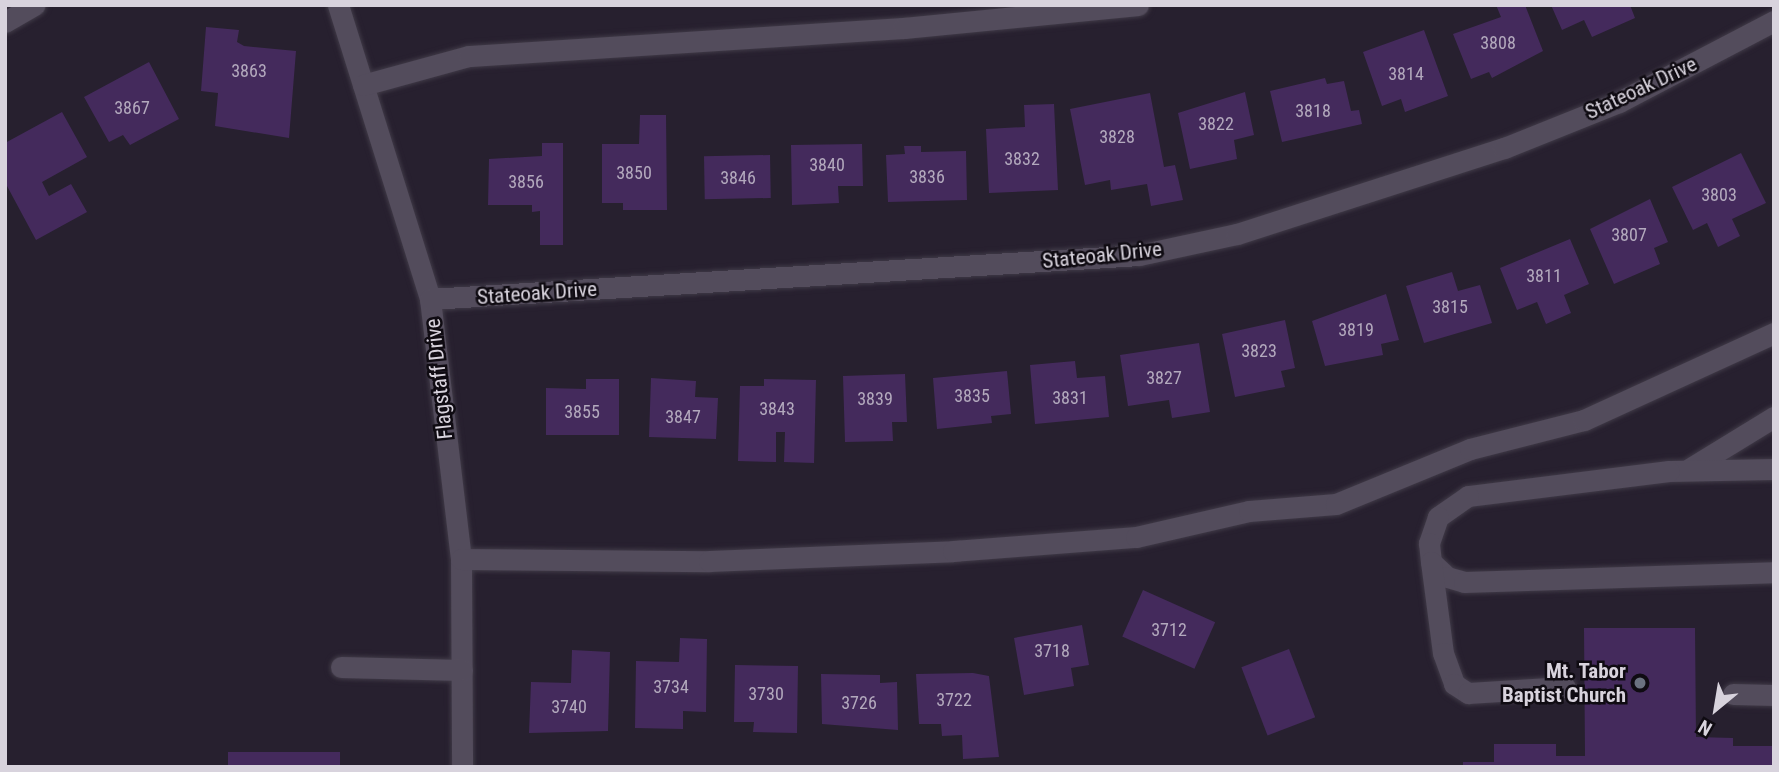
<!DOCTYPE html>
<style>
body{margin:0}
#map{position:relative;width:1779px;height:772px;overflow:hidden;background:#27202f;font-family:"Roboto Condensed",sans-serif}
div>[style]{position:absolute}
.building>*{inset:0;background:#442a5c;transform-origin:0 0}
.roads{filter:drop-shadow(0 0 2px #403a47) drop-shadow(0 0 2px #403a47)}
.minor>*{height:21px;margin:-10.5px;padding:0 10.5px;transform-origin:10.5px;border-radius:10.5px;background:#534c5c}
.dots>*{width:19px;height:19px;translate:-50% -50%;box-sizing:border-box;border:4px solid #0f0b12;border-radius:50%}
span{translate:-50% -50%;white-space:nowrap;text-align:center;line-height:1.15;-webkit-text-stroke:5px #0f0b12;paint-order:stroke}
.number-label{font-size:18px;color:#b3a9bd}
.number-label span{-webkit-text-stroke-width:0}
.street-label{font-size:21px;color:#d8d3dd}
.poi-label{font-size:21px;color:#d8d3dd;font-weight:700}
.right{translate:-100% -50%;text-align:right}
.frame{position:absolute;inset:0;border:7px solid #d8d3dd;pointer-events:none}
.north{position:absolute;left:1681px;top:674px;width:70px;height:70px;-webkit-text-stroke:5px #0f0b12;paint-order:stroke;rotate:210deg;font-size:19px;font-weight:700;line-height:28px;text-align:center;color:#d8d3dd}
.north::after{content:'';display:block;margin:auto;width:24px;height:32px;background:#d8d3dd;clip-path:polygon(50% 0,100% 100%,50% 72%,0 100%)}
</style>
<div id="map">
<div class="building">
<div style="clip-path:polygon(1496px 5px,1525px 5px,1543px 51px,1492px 78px,1489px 72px,1471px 79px,1453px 34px,1501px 17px)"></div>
<div style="clip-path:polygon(1551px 5px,1630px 5px,1635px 18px,1592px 37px,1584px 20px,1562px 30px)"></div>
<div style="clip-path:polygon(206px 27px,239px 30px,237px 42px,244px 46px,296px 51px,289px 138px,215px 126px,218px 93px,201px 91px)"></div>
<div style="clip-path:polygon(1424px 30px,1448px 96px,1405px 112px,1401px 99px,1382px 106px,1363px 52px)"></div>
<div style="clip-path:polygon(149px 62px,179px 119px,130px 145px,123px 135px,109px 142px,84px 97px)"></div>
<div style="clip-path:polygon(1325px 78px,1327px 84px,1344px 81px,1351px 111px,1359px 110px,1362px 124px,1282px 142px,1270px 91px)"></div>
<div style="clip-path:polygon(1245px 92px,1254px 135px,1234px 140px,1237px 159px,1190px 169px,1178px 113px)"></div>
<div style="clip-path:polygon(1150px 93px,1164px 167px,1175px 165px,1183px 200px,1151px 206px,1147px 184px,1111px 190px,1110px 180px,1085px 185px,1070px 109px)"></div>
<div style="clip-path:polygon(1054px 104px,1058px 190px,989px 193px,986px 129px,1025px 127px,1024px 105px)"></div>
<div style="clip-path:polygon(62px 112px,87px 157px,42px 182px,49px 196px,71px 184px,87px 212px,36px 240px,7px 186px,5px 143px)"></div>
<div style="clip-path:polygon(640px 115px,666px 115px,667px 210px,623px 210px,623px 203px,602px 203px,602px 144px,639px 144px)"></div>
<div style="clip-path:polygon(542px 143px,563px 143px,563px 245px,540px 245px,540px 211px,532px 212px,532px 205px,488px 205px,489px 159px,542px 156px)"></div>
<div style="clip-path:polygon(862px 144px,863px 186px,838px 186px,839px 203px,792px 205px,791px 145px)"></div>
<div style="clip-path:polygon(904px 146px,921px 146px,921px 152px,966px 151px,967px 200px,888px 202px,886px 155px,905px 154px)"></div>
<div style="clip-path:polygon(1741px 153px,1766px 203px,1732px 219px,1740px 236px,1718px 247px,1707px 223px,1693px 230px,1672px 187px)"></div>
<div style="left:770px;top:155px;width:43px;height:66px;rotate:89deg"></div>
<div style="clip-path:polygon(1650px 199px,1668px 242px,1654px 248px,1660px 264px,1614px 284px,1590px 229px)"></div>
<div style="clip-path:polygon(1570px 239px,1589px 284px,1564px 295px,1571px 313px,1546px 324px,1537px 302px,1517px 310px,1500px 268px)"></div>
<div style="clip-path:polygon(1452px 272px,1458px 291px,1480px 285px,1492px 323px,1424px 343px,1406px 286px)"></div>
<div style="clip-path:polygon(1386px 294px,1399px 340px,1381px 344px,1383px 355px,1325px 366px,1312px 321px)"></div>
<div style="clip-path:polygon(1285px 320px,1295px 368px,1281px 371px,1285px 387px,1235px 397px,1222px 334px)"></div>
<div style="clip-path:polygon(1199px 343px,1210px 412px,1172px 418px,1169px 400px,1128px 406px,1120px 355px)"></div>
<div style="clip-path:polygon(1075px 361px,1077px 378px,1105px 376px,1109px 417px,1035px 424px,1030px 365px)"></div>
<div style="clip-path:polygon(1007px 371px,1011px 414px,991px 416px,992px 423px,937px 429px,933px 378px)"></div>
<div style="clip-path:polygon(905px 374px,907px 422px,892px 422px,893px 441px,845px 442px,843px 376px)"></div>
<div style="clip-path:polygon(651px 378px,696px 381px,695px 397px,718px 398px,716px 439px,649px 437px)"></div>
<div style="clip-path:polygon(586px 379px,619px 379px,619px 435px,546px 435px,546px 388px,586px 389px)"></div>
<div style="clip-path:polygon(764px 379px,816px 380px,814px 463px,784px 462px,785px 432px,776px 432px,776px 462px,738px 461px,740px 386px,764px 386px)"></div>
<div style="left:1143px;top:590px;width:79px;height:51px;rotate:24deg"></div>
<div style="clip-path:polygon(1082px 625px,1089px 665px,1071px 668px,1074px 686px,1024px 695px,1014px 638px)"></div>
<div style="clip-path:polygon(1584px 628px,1695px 628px,1696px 737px,1733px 738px,1733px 746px,1774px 746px,1774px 767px,1463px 767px,1463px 762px,1494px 762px,1494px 744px,1556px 744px,1556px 756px,1585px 756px)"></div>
<div style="clip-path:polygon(680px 638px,707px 639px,706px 712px,683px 711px,683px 729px,635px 728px,636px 661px,679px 662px)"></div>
<div style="left:1289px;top:649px;width:73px;height:51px;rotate:69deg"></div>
<div style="clip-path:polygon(572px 650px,610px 652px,608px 731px,529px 733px,531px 682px,571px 683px)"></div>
<div style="clip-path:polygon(735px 665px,798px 666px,797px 733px,753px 732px,754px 722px,734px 722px)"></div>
<div style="clip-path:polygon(973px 673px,989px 676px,999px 757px,963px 759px,962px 735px,942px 736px,941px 724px,919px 724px,916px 674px)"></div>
<div style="clip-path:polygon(821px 674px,880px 675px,880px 683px,897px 682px,898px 730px,822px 724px)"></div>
<div style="left:228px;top:752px;width:112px;height:15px"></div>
</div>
<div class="roads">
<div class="minor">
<div style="left:338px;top:5px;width:308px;rotate:72.6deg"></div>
<div style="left:430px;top:299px;width:262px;rotate:83.2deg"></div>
<div style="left:461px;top:559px;width:208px;rotate:89.7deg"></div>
<div style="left:5px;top:22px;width:34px;rotate:-30deg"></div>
<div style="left:363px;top:85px;width:110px;rotate:-15.3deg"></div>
<div style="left:469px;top:56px;width:436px;rotate:-3.7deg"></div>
<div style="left:904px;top:28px;width:235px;rotate:-5.6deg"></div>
<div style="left:430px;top:299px;width:710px;rotate:-3.55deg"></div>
<div style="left:1139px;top:255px;width:100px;rotate:-12.1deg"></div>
<div style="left:1237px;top:234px;width:281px;rotate:-17.9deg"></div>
<div style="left:1504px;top:148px;width:124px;rotate:-21.8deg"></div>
<div style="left:1619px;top:102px;width:175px;rotate:-27.6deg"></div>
<div style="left:1689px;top:469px;width:100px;rotate:-31.5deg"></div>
<div style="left:1774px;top:469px;width:105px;rotate:178.9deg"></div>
<div style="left:1669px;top:471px;width:203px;rotate:172.9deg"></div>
<div style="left:1468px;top:496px;width:37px;rotate:145deg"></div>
<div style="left:1438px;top:517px;width:28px;rotate:109deg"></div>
<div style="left:1429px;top:543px;width:19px;rotate:84deg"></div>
<div style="left:1431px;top:562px;width:22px;rotate:43deg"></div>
<div style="left:1447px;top:577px;width:18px;rotate:16deg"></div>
<div style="left:1464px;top:582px;width:310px;rotate:-1.8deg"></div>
<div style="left:461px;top:559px;width:248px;rotate:0.5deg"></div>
<div style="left:709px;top:561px;width:244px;rotate:-2.3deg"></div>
<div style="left:953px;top:551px;width:184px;rotate:-4.4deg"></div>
<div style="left:1136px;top:537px;width:116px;rotate:-13deg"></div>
<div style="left:1249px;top:511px;width:87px;rotate:-4.6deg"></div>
<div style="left:1336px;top:504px;width:145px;rotate:-22.3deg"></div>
<div style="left:1470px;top:449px;width:118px;rotate:-14.3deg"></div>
<div style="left:1584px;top:420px;width:209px;rotate:-24.6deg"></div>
<div style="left:1431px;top:562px;width:92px;rotate:82.5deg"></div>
<div style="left:1443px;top:653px;width:33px;rotate:70deg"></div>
<div style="left:1454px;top:684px;width:17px;rotate:33deg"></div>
<div style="left:1468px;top:693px;width:97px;rotate:-3.5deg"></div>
<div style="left:341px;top:667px;width:121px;rotate:1.4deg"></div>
<div style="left:1733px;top:694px;width:41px;rotate:1.4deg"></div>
</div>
</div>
<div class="dots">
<div style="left:1640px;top:683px;background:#6b7280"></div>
</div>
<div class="number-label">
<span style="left:1498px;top:43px">3808</span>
<span style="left:249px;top:71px">3863</span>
<span style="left:1406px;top:74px">3814</span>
<span style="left:132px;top:108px">3867</span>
<span style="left:1313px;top:111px">3818</span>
<span style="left:1216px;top:124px">3822</span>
<span style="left:1117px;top:137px">3828</span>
<span style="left:1022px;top:159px">3832</span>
<span style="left:827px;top:165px">3840</span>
<span style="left:634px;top:173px">3850</span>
<span style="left:927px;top:177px">3836</span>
<span style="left:738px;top:178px">3846</span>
<span style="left:526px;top:182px">3856</span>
<span style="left:1719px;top:195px">3803</span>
<span style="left:1629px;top:235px">3807</span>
<span style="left:1544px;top:276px">3811</span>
<span style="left:1450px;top:307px">3815</span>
<span style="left:1356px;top:330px">3819</span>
<span style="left:1259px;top:351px">3823</span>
<span style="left:1164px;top:378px">3827</span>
<span style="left:972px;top:396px">3835</span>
<span style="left:1070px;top:398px">3831</span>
<span style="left:875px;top:399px">3839</span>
<span style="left:777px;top:409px">3843</span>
<span style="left:582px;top:412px">3855</span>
<span style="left:683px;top:417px">3847</span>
<span style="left:1169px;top:630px">3712</span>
<span style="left:1052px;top:651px">3718</span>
<span style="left:671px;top:687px">3734</span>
<span style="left:766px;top:694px">3730</span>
<span style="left:954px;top:700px">3722</span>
<span style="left:859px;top:703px">3726</span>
<span style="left:569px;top:707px">3740</span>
</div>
<div class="street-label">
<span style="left:1641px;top:88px;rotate:-25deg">Stateoak Drive</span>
<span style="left:1102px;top:255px;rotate:-6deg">Stateoak Drive</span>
<span style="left:537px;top:293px;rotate:-4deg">Stateoak Drive</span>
<span style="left:439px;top:379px;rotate:-96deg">Flagstaff Drive</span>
</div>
<div class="poi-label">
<span class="right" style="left:1626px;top:683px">Mt. Tabor<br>Baptist Church</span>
</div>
<div class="frame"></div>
<div class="north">N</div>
</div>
